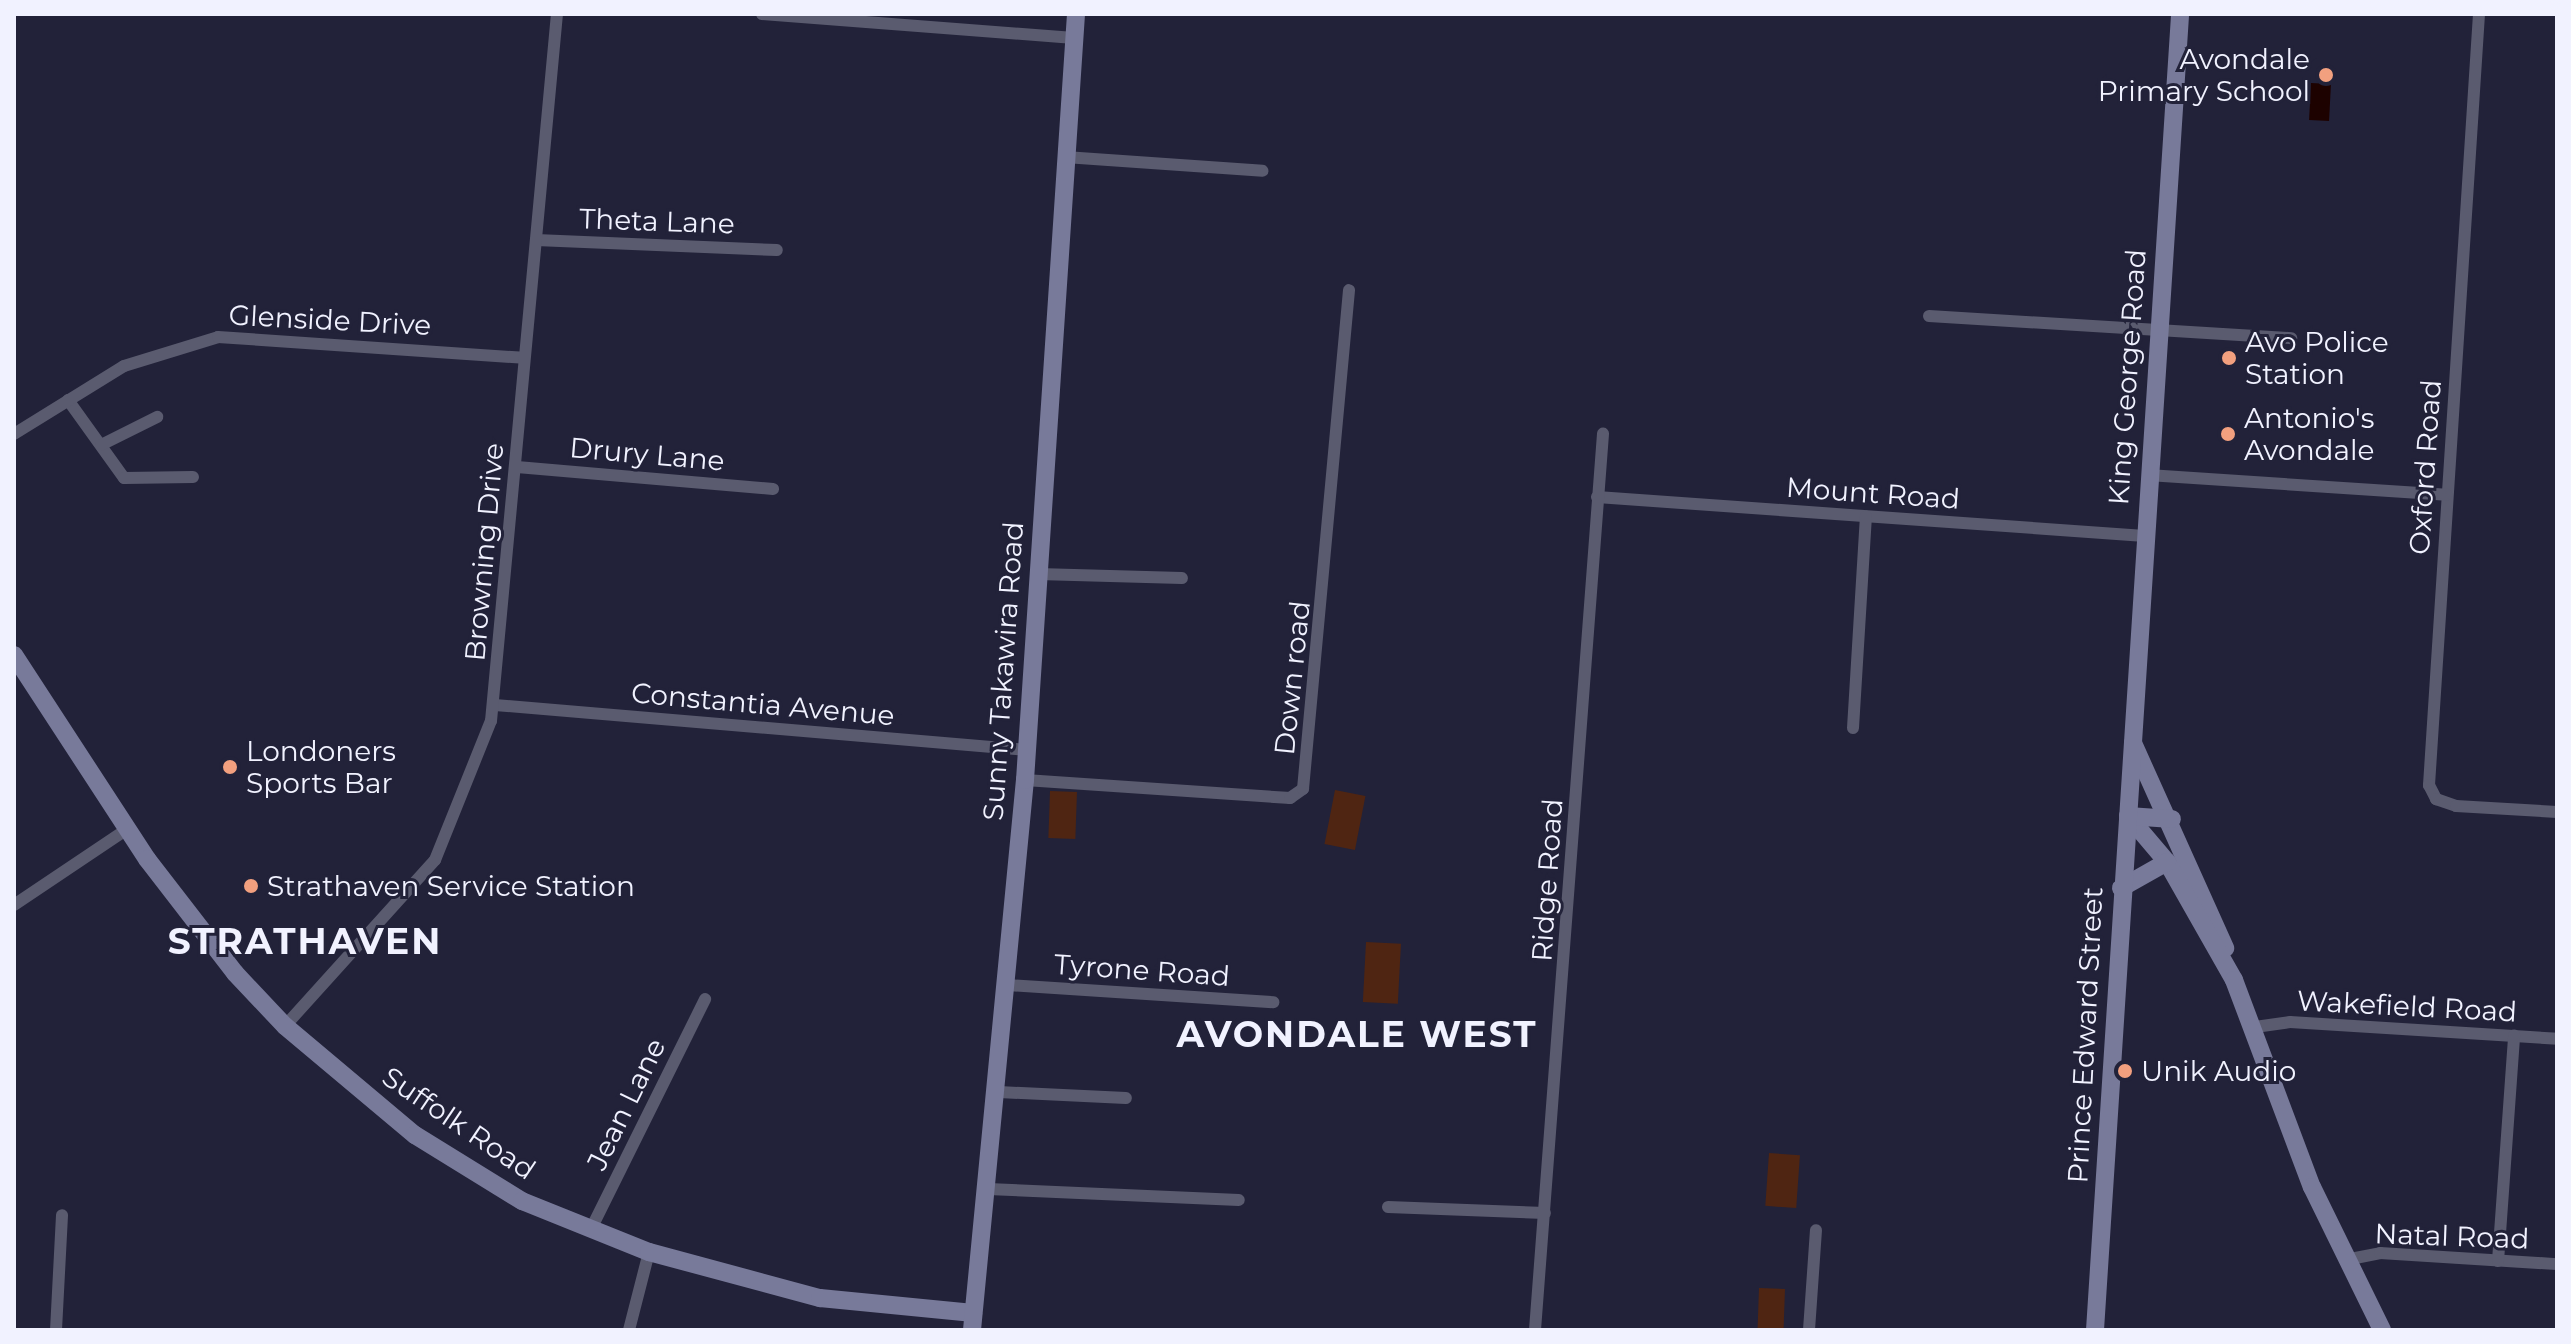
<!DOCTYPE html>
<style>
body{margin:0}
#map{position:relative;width:2571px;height:1344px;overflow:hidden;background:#222239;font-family:Montserrat,sans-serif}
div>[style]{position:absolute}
.green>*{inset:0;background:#4f2512;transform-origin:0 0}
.water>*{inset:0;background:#1d0200;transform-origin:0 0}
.street>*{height:12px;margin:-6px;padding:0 6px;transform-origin:6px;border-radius:6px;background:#5a5b6f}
.secondary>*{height:18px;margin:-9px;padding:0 9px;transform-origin:9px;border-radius:9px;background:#787a9a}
.dots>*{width:22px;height:22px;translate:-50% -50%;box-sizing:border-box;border:4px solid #222239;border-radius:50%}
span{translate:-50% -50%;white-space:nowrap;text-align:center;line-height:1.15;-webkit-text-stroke:6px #222239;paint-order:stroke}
.poi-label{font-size:28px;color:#f1f2ff}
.right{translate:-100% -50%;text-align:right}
.left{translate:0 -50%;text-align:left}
.street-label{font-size:28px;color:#f1f2ff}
.district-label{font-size:36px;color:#f1f2ff;font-weight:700;letter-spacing:2px}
.frame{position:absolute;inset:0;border:16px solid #f1f2ff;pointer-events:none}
</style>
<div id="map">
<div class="green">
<div style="left:1335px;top:790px;width:31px;height:55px;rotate:11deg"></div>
<div style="left:1050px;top:791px;width:27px;height:47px;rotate:2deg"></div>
<div style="left:1366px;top:942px;width:35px;height:60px;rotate:3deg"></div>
<div style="left:1769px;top:1153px;width:31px;height:53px;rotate:4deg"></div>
<div style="left:1759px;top:1288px;width:26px;height:42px;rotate:2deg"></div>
</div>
<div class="water">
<div style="left:2311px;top:83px;width:20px;height:37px;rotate:3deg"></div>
</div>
<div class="street">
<div style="left:762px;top:14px;width:313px;rotate:4.4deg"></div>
<div style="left:2479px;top:14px;width:773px;rotate:93.71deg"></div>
<div style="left:2429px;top:785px;width:16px;rotate:63deg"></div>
<div style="left:2436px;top:799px;width:21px;rotate:19deg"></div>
<div style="left:2456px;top:806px;width:101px;rotate:3.4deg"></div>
<div style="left:1065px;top:157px;width:198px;rotate:4deg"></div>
<div style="left:536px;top:240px;width:241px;rotate:2.4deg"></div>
<div style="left:1929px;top:316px;width:363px;rotate:3.5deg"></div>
<div style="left:68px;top:400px;width:96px;rotate:54.3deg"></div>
<div style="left:124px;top:478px;width:69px;rotate:-0.8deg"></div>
<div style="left:14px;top:434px;width:129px;rotate:-31.7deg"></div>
<div style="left:124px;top:366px;width:98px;rotate:-17.1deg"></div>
<div style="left:218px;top:337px;width:306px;rotate:3.9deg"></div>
<div style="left:101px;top:445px;width:63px;rotate:-26.6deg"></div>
<div style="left:517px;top:467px;width:257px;rotate:4.9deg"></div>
<div style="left:2148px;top:475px;width:299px;rotate:3.8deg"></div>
<div style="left:1597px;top:497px;width:549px;rotate:4.07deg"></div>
<div style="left:1038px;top:574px;width:144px;rotate:1.6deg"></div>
<div style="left:495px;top:705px;width:534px;rotate:4.83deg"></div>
<div style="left:1853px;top:728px;width:212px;rotate:-86.5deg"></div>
<div style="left:1025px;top:780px;width:266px;rotate:3.9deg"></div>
<div style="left:1290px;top:798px;width:16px;rotate:-35deg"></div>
<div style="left:1303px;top:789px;width:501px;rotate:-84.73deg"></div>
<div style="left:14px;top:905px;width:136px;rotate:-33.9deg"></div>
<div style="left:1007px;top:985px;width:267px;rotate:3.7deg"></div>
<div style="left:285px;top:1026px;width:224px;rotate:-47.9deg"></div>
<div style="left:435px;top:860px;width:150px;rotate:-68.1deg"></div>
<div style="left:491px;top:721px;width:710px;rotate:-84.67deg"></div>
<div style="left:2255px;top:1027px;width:35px;rotate:-8deg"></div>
<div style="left:2290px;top:1022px;width:268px;rotate:3.6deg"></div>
<div style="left:999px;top:1092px;width:127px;rotate:2.7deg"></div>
<div style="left:988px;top:1189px;width:251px;rotate:2.5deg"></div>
<div style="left:1388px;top:1207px;width:157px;rotate:2.2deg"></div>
<div style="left:590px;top:1231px;width:259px;rotate:-63.6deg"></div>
<div style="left:2345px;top:1260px;width:36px;rotate:-11deg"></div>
<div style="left:2380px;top:1253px;width:177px;rotate:3.6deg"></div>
<div style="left:2498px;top:1261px;width:226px;rotate:-85.9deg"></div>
<div style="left:56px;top:1330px;width:115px;rotate:-87deg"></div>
<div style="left:629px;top:1330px;width:81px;rotate:-75.6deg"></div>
<div style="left:1535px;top:1330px;width:899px;rotate:-85.66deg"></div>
<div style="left:1809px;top:1330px;width:100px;rotate:-86deg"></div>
</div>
<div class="secondary">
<div style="left:14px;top:655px;width:244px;rotate:56.9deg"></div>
<div style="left:147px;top:859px;width:144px;rotate:52.3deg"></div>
<div style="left:235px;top:973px;width:73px;rotate:46.7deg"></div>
<div style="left:285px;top:1026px;width:170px;rotate:40deg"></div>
<div style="left:415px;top:1135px;width:126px;rotate:31.7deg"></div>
<div style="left:522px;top:1201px;width:137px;rotate:21.9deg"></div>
<div style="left:649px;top:1252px;width:177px;rotate:15.1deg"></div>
<div style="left:820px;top:1298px;width:154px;rotate:5.6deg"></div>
<div style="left:2133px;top:743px;width:225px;rotate:65.8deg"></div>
<div style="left:2128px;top:816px;width:60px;rotate:49.7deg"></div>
<div style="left:2167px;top:862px;width:136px;rotate:60.4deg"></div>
<div style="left:2234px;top:980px;width:221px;rotate:69.4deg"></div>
<div style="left:2312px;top:1187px;width:159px;rotate:63.9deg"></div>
<div style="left:2128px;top:816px;width:44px;rotate:3.9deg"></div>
<div style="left:2121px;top:888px;width:53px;rotate:-29.5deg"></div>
<div style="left:972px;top:1330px;width:553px;rotate:-84.5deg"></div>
<div style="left:1025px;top:780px;width:768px;rotate:-86.19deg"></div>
<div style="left:2095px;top:1330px;width:1319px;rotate:-86.3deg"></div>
</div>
<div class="dots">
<div style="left:2326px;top:75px;background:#f2a07f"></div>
<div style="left:2229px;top:358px;background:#f2a07f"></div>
<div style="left:2228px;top:434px;background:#f2a07f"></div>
<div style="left:230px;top:767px;background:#f2a07f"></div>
<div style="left:251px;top:886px;background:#f2a07f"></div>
<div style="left:2125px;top:1071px;background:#f2a07f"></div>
</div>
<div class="poi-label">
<span class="right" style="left:2310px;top:75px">Avondale<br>Primary School</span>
<span class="left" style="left:2245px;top:358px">Avo Police<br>Station</span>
<span class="left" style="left:2244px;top:434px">Antonio's<br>Avondale</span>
<span class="left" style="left:246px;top:767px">Londoners<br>Sports Bar</span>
<span class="left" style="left:267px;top:886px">Strathaven Service Station</span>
<span class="left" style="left:2141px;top:1071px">Unik Audio</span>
</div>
<div class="street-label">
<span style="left:657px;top:221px;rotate:2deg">Theta Lane</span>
<span style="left:330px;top:320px;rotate:3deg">Glenside Drive</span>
<span style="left:2127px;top:377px;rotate:-86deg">King George Road</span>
<span style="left:647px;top:454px;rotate:5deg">Drury Lane</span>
<span style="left:2425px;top:467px;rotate:-86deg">Oxford Road</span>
<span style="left:1873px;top:493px;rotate:4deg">Mount Road</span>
<span style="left:484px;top:552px;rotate:-85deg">Browning Drive</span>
<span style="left:1003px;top:671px;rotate:-86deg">Sunny Takawira Road</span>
<span style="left:1292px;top:678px;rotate:-84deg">Down road</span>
<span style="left:763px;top:704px;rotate:5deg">Constantia Avenue</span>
<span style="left:1547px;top:880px;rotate:-86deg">Ridge Road</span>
<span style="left:1142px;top:970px;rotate:4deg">Tyrone Road</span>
<span style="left:2407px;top:1006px;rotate:3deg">Wakefield Road</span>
<span style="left:2085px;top:1035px;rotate:-87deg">Prince Edward Street</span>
<span style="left:626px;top:1104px;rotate:-64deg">Jean Lane</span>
<span style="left:459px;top:1123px;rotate:34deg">Suffolk Road</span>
<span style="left:2452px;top:1236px;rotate:2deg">Natal Road</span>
</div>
<div class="district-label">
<span style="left:305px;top:942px">STRATHAVEN</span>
<span style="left:1357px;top:1035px">AVONDALE WEST</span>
</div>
<div class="frame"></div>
</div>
